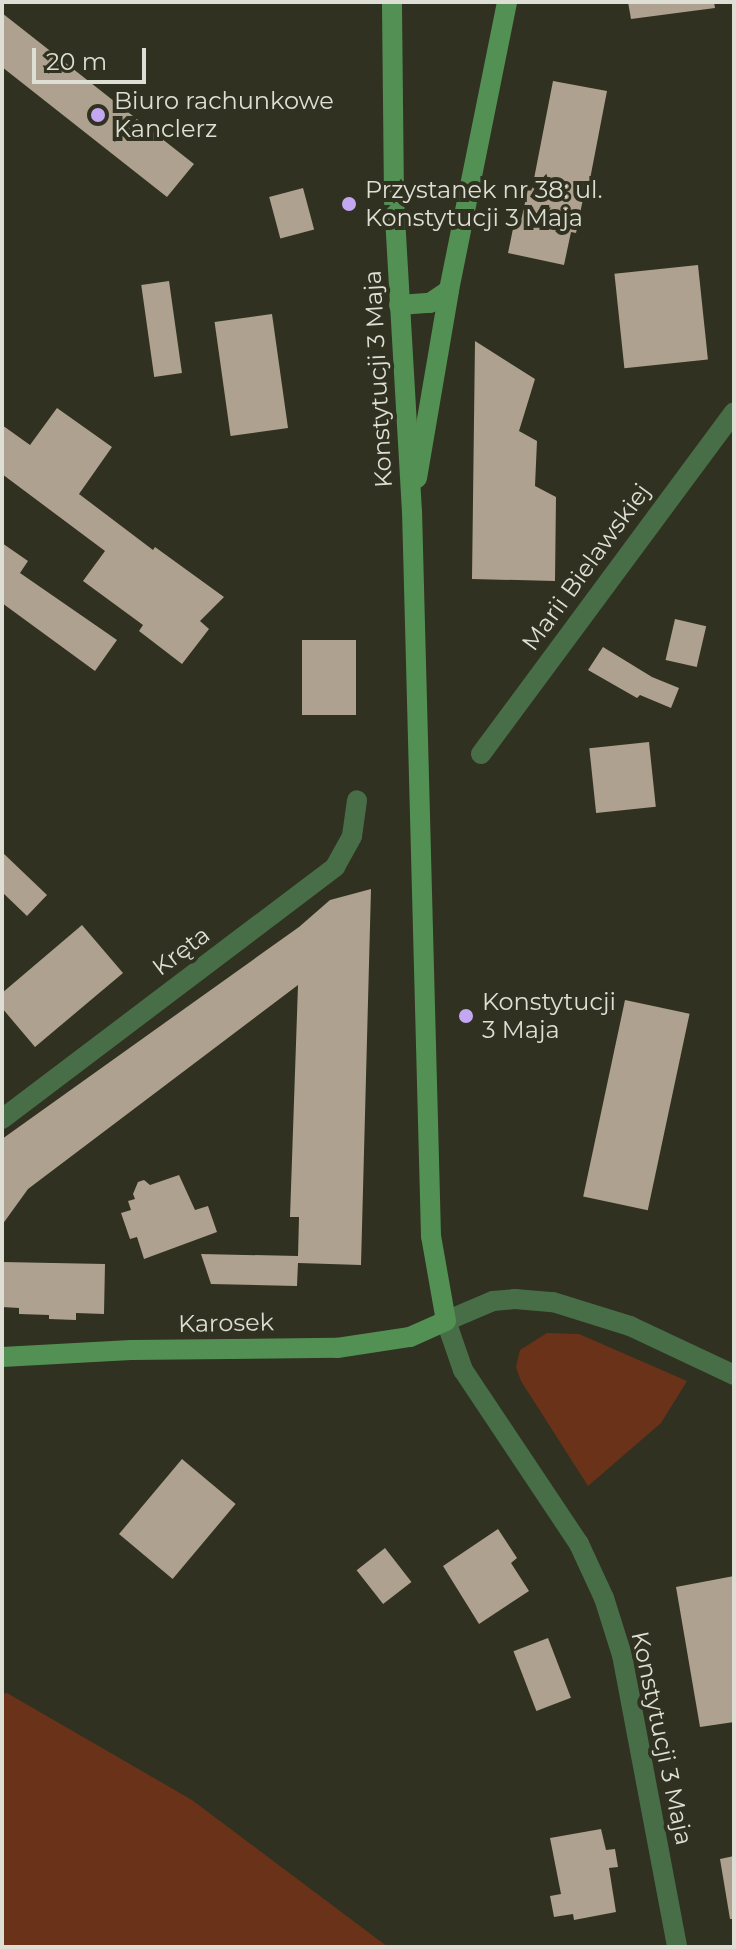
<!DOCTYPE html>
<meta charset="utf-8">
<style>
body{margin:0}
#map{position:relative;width:736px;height:1949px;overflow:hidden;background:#303120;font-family:Montserrat,sans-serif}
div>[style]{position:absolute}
.green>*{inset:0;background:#6b321a}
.building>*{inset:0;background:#aea18f;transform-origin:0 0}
.minor>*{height:20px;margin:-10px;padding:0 10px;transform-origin:10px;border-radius:10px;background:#486e48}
.tertiary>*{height:20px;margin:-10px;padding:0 10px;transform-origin:10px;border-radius:10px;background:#486e48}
.secondary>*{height:20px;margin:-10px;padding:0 10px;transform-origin:10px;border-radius:10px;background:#539054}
.dots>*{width:22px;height:22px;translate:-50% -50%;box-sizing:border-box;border:4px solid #303120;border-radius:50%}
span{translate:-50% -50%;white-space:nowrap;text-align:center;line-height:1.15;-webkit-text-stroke:8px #303120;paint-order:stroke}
.poi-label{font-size:24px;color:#dedfd4}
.left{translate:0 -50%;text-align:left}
.street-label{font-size:24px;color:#dedfd4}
.frame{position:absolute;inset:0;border:4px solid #dedfd4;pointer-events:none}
.scale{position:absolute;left:32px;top:48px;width:114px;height:36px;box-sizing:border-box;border:4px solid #dedfd4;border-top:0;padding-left:10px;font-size:24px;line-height:28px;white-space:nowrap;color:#dedfd4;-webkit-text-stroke:6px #303120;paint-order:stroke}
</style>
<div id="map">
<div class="green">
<div style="clip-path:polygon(547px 1333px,579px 1334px,687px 1381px,661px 1423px,588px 1486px,521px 1381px,516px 1367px,520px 1350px)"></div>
<div style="clip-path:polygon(7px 1693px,192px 1800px,388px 1947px,2px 1947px,2px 1694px)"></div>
</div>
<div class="building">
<div style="clip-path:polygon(628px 2px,714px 2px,715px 8px,631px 19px)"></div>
<div style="clip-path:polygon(2px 13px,194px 164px,167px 197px,2px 67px)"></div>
<div style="clip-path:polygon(553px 81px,607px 91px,586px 200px,583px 199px,576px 233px,571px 232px,564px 265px,508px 253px,515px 219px,521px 221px,528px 189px,532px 189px)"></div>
<div style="left:303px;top:188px;width:43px;height:35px;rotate:75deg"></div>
<div style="left:698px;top:265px;width:95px;height:84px;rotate:84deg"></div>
<div style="left:169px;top:281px;width:93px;height:28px;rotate:82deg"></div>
<div style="left:272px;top:314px;width:115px;height:58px;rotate:82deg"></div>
<div style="clip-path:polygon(475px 341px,535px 379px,519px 431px,537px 441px,535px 486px,556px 497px,555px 581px,472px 579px)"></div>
<div style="clip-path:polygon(57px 408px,112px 447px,79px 494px,153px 550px,155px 547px,224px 597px,200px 621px,209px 629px,182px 664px,139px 631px,143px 625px,83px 581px,105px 551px,2px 474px,2px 425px,30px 445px)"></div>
<div style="clip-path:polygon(2px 543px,28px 561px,20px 573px,117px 640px,95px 671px,2px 603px)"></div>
<div style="left:675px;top:619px;width:32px;height:42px;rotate:13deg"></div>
<div style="left:302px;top:640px;width:54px;height:75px"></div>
<div style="clip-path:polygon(603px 647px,652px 677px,679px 688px,671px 708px,640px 695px,637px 698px,588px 670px)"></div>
<div style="left:649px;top:742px;width:65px;height:60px;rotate:84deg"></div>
<div style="clip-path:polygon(2px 852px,47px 895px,27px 916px,2px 892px)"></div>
<div style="clip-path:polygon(371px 889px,361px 1265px,298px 1263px,297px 1286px,211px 1284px,201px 1254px,298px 1256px,299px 1217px,290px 1217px,298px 985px,28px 1189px,2px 1225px,2px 1139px,299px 927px,330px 900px)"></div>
<div style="clip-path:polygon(82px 925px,123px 973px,35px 1047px,2px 1008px,2px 993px)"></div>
<div style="left:625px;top:1000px;width:66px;height:201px;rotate:12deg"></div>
<div style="clip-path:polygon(179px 1175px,195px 1210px,208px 1206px,217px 1232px,144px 1259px,137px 1237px,130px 1239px,121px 1213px,131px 1210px,128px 1201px,135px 1199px,133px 1194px,138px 1182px,144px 1180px,150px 1185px)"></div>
<div style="clip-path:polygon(2px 1262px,105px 1264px,104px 1314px,76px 1313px,76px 1320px,49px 1319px,49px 1315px,19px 1314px,19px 1308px,2px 1307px)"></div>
<div style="left:182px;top:1459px;width:70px;height:98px;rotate:40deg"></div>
<div style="clip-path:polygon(498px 1529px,517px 1558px,511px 1563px,529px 1591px,479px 1624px,443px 1566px)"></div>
<div style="left:385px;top:1548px;width:43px;height:36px;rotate:52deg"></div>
<div style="clip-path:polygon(734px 1576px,734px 1722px,700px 1727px,676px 1587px)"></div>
<div style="left:548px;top:1638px;width:64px;height:37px;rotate:69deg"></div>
<div style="clip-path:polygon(601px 1829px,606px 1850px,615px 1849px,618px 1867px,609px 1868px,616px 1912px,574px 1920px,573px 1914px,554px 1917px,550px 1896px,561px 1894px,550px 1838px)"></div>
<div style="clip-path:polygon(734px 1856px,734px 1919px,730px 1919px,720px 1859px)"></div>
</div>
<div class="minor">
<div style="left:481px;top:754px;width:425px;rotate:-53.5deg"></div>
<div style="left:2px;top:1119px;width:418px;rotate:-37.1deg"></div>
<div style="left:335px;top:867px;width:35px;rotate:-61deg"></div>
<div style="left:352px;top:836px;width:36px;rotate:-82deg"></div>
<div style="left:446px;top:1321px;width:51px;rotate:-23.1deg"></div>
<div style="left:493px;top:1301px;width:22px;rotate:-5deg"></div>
<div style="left:515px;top:1299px;width:38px;rotate:5deg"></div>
<div style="left:553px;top:1302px;width:81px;rotate:17.3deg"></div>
<div style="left:630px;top:1326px;width:115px;rotate:25.2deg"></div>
</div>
<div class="tertiary">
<div style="left:446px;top:1321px;width:52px;rotate:70.9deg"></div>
<div style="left:463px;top:1370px;width:209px;rotate:56.3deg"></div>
<div style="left:579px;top:1544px;width:60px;rotate:65.2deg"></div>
<div style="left:604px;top:1598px;width:60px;rotate:72.5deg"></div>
<div style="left:622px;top:1655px;width:297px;rotate:79.3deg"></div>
</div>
<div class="secondary">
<div style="left:399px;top:305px;width:31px;rotate:-4deg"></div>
<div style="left:430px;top:303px;width:23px;rotate:-34deg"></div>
<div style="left:417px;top:478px;width:191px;rotate:-80.3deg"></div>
<div style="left:449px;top:290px;width:294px;rotate:-78.6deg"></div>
<div style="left:2px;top:1357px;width:129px;rotate:-3.1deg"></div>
<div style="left:131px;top:1350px;width:206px;rotate:-0.6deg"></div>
<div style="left:337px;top:1348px;width:74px;rotate:-8.6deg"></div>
<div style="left:410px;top:1337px;width:39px;rotate:-24deg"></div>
<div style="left:446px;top:1321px;width:86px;rotate:-100deg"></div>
<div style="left:431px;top:1236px;width:724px;rotate:-91.5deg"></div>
<div style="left:412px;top:512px;width:316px;rotate:-93.3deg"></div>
<div style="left:394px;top:197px;width:195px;rotate:-90.6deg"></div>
</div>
<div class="dots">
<div style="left:98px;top:115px;background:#c4a7f1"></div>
<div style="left:349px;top:204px;background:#c4a7f1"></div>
<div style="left:466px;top:1016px;background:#c4a7f1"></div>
</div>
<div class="poi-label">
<span class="left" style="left:114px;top:115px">Biuro rachunkowe<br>Kanclerz</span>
<span class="left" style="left:365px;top:204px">Przystanek nr 38: ul.<br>Konstytucji 3 Maja</span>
<span class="left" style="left:482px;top:1016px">Konstytucji<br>3 Maja</span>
</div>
<div class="street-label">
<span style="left:378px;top:379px;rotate:-93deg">Konstytucji 3 Maja</span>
<span style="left:586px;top:567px;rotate:-54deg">Marii Bielawskiej</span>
<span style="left:181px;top:951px;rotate:-37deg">Kręta</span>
<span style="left:226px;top:1323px;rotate:-1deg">Karosek</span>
<span style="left:662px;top:1738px;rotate:78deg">Konstytucji 3 Maja</span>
</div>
<div class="frame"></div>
<div class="scale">20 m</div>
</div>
